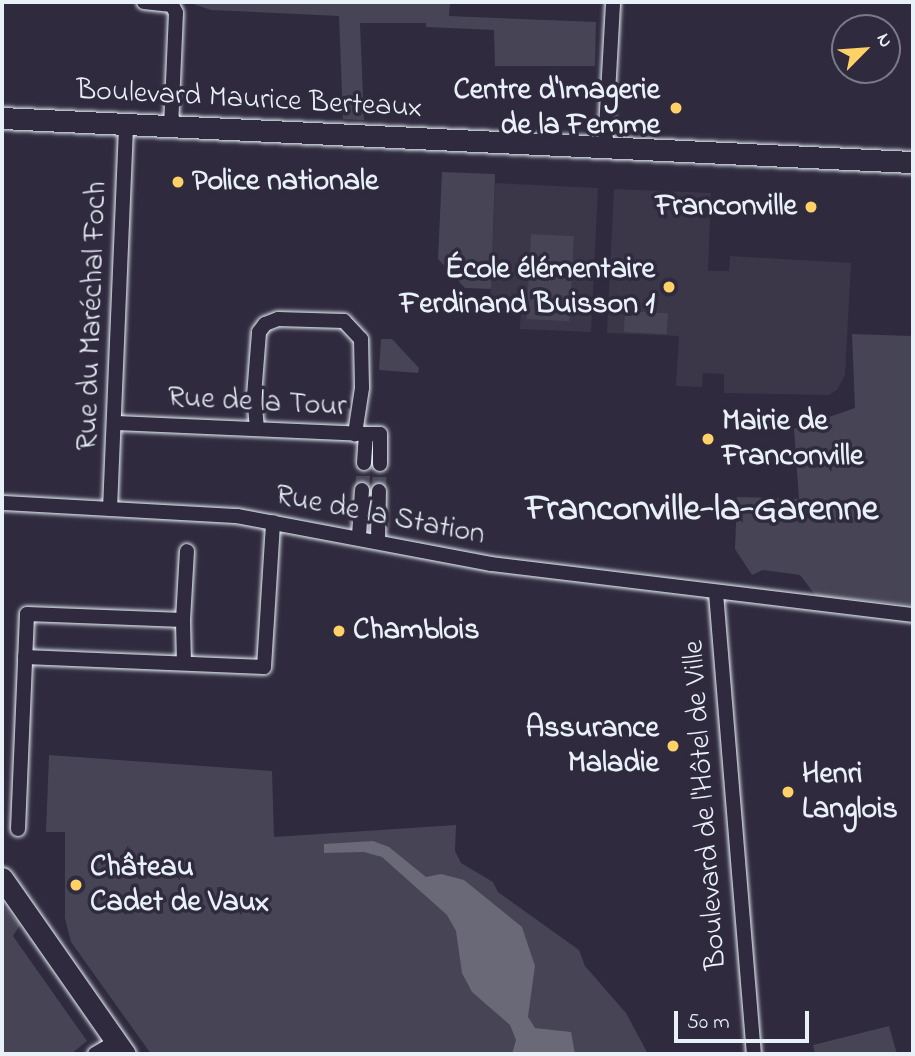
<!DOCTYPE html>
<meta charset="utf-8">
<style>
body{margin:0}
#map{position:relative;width:915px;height:1056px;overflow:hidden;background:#2f2a3d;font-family:"Indie Flower",sans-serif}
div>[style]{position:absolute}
.built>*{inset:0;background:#3b3749}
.green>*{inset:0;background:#464455;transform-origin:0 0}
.water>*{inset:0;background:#696978}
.street-tunnel>*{height:14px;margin-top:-7px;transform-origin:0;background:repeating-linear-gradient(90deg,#4b4859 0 14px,transparent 0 21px)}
.roads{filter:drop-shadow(0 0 2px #e8f1f8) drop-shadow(0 0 2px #e8f1f8)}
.street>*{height:14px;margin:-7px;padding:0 7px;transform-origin:7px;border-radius:7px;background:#2f2a3d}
.secondary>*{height:21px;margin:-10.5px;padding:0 10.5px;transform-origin:10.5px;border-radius:10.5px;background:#2f2a3d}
.dots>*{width:19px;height:19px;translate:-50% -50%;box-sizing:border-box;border:4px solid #2f2a3d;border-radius:50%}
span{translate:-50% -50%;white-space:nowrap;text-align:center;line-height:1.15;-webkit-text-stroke:7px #2f2a3d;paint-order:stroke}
.poi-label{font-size:30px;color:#e8f1f8;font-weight:700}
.right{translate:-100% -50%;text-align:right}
.left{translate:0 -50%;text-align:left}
.street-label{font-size:30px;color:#e8f1f8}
.district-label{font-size:37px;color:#e8f1f8;font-weight:700}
.frame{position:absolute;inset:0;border:4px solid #e8f1f8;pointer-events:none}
.north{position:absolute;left:831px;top:14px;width:70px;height:70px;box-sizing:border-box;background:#2f2a3d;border:2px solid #797a88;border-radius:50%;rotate:65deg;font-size:19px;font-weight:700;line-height:28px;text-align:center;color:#e8f1f8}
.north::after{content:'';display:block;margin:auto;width:24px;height:32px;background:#ffd166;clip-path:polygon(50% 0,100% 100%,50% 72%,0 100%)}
.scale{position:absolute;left:674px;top:1011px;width:135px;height:32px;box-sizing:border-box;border:4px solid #e8f1f8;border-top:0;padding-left:9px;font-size:21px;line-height:24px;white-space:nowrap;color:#e8f1f8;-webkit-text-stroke:5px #2f2a3d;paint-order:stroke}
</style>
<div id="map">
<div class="built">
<div style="clip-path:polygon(495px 183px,598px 188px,591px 332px,520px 329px,521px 308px,490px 307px)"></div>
<div style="clip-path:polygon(614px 189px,711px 193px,708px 271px,729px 271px,730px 256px,851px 263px,845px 375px,837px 390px,829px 395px,724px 393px,724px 374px,703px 373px,702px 387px,676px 386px,679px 336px,607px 333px)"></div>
</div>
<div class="green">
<div style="clip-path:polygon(187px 2px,450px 2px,449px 16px,596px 22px,595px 66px,495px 66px,494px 30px,426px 27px,426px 23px,360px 23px,364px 120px,343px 119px,339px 16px,211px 10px)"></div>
<div style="clip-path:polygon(442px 172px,495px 174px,491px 289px,465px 288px,438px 259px)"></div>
<div style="left:531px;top:234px;width:43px;height:85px;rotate:3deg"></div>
<div style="left:625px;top:311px;width:43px;height:21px;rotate:3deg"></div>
<div style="clip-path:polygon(852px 334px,913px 336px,913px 605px,816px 596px,800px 575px,763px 570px,752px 575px,735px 549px,737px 497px,799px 499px,794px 429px,855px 408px)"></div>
<div style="clip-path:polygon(381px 339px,392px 339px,419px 368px,418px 373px,379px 370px)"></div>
<div style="clip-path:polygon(49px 755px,272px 771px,274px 837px,456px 825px,455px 851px,461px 863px,493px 882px,498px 892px,579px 950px,585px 966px,626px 1013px,648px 1054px,151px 1054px,71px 942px,65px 919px,65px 832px,46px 832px)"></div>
<div style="clip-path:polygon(2px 904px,20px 925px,13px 936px,87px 1041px,71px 1054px,2px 1054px)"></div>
<div style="clip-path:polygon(889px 1026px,897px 1054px,815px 1054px,813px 1045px)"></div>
</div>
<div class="water">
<div style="clip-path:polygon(373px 841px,389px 847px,426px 877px,441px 874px,464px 880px,522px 927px,535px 966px,528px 1017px,535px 1028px,571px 1032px,575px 1054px,512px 1054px,516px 1040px,510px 1025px,472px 992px,462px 973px,456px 931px,447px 915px,382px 857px,364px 852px,324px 853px,324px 844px)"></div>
</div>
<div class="street-tunnel">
<div style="left:362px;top:490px;width:27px;rotate:-86deg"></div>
<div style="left:379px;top:491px;width:27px;rotate:-88deg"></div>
</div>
<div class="roads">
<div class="street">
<div style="left:144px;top:2px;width:28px;rotate:6deg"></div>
<div style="left:172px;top:5px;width:9px;rotate:63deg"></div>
<div style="left:176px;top:13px;width:114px;rotate:92.5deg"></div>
<div style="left:605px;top:147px;width:145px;rotate:-86.8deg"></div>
<div style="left:116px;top:423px;width:250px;rotate:2.5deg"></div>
<div style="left:366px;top:434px;width:29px;rotate:94deg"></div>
<div style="left:257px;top:429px;width:33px;rotate:-95deg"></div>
<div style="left:254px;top:396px;width:64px;rotate:-85.5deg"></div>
<div style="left:259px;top:332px;width:10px;rotate:-53deg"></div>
<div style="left:265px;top:324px;width:14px;rotate:-21deg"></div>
<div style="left:278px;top:319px;width:66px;rotate:1.7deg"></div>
<div style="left:344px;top:321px;width:25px;rotate:47deg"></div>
<div style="left:361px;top:339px;width:49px;rotate:88.8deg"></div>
<div style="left:362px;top:388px;width:47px;rotate:98.7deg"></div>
<div style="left:366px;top:434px;width:14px"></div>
<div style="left:380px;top:434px;width:30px;rotate:90deg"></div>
<div style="left:2px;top:503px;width:235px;rotate:3.2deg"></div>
<div style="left:237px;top:516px;width:258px;rotate:10.7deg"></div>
<div style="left:491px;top:564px;width:425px;rotate:6.9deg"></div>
<div style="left:110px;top:509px;width:385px;rotate:-87.6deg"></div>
<div style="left:359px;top:536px;width:46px;rotate:-86.3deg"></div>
<div style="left:378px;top:541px;width:50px;rotate:-88.9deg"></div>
<div style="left:716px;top:593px;width:463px;rotate:85.3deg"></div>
<div style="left:183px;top:620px;width:43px;rotate:88.7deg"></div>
<div style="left:25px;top:657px;width:239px;rotate:2.4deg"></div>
<div style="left:264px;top:667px;width:145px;rotate:-86.4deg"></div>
<div style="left:18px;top:829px;width:215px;rotate:-87.6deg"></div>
<div style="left:27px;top:614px;width:156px;rotate:2.2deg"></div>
<div style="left:183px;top:620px;width:69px;rotate:-86.7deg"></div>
<div style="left:95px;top:1054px;width:24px;rotate:-30deg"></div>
</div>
<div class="secondary">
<div style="left:2px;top:118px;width:912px;rotate:2.77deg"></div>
<div style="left:2px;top:878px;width:215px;rotate:55.1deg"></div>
</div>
</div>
<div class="dots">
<div style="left:676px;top:108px;background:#ffd166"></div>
<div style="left:178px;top:182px;background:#ffd166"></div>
<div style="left:811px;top:207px;background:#ffd166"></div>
<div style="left:669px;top:287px;background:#ffd166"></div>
<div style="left:708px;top:439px;background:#ffd166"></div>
<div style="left:339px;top:631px;background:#ffd166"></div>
<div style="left:673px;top:746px;background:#ffd166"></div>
<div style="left:788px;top:792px;background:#ffd166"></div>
<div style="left:76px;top:885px;background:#ffd166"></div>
</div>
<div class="poi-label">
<span class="right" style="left:660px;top:108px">Centre d'Imagerie<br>de la Femme</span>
<span class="left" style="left:192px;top:182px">Police nationale</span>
<span class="right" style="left:797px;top:207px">Franconville</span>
<span class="right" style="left:655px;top:287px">École élémentaire<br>Ferdinand Buisson 1</span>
<span class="left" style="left:722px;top:439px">Mairie de<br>Franconville</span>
<span class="left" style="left:353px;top:631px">Chamblois</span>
<span class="right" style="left:659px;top:746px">Assurance<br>Maladie</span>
<span class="left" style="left:802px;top:792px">Henri<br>Langlois</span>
<span class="left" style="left:90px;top:885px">Château<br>Cadet de Vaux</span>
</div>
<div class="street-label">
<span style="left:249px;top:100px;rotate:3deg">Boulevard Maurice Berteaux</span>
<span style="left:93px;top:316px;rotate:-88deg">Rue du Maréchal Foch</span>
<span style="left:257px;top:403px;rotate:3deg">Rue de la Tour</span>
<span style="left:380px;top:516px;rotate:11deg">Rue de la Station</span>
<span style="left:706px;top:805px;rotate:-94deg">Boulevard de l'Hôtel de Ville</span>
</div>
<div class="district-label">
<span style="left:702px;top:510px">Franconville-la-Garenne</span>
</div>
<div class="frame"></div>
<div class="north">N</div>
<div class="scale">50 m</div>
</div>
